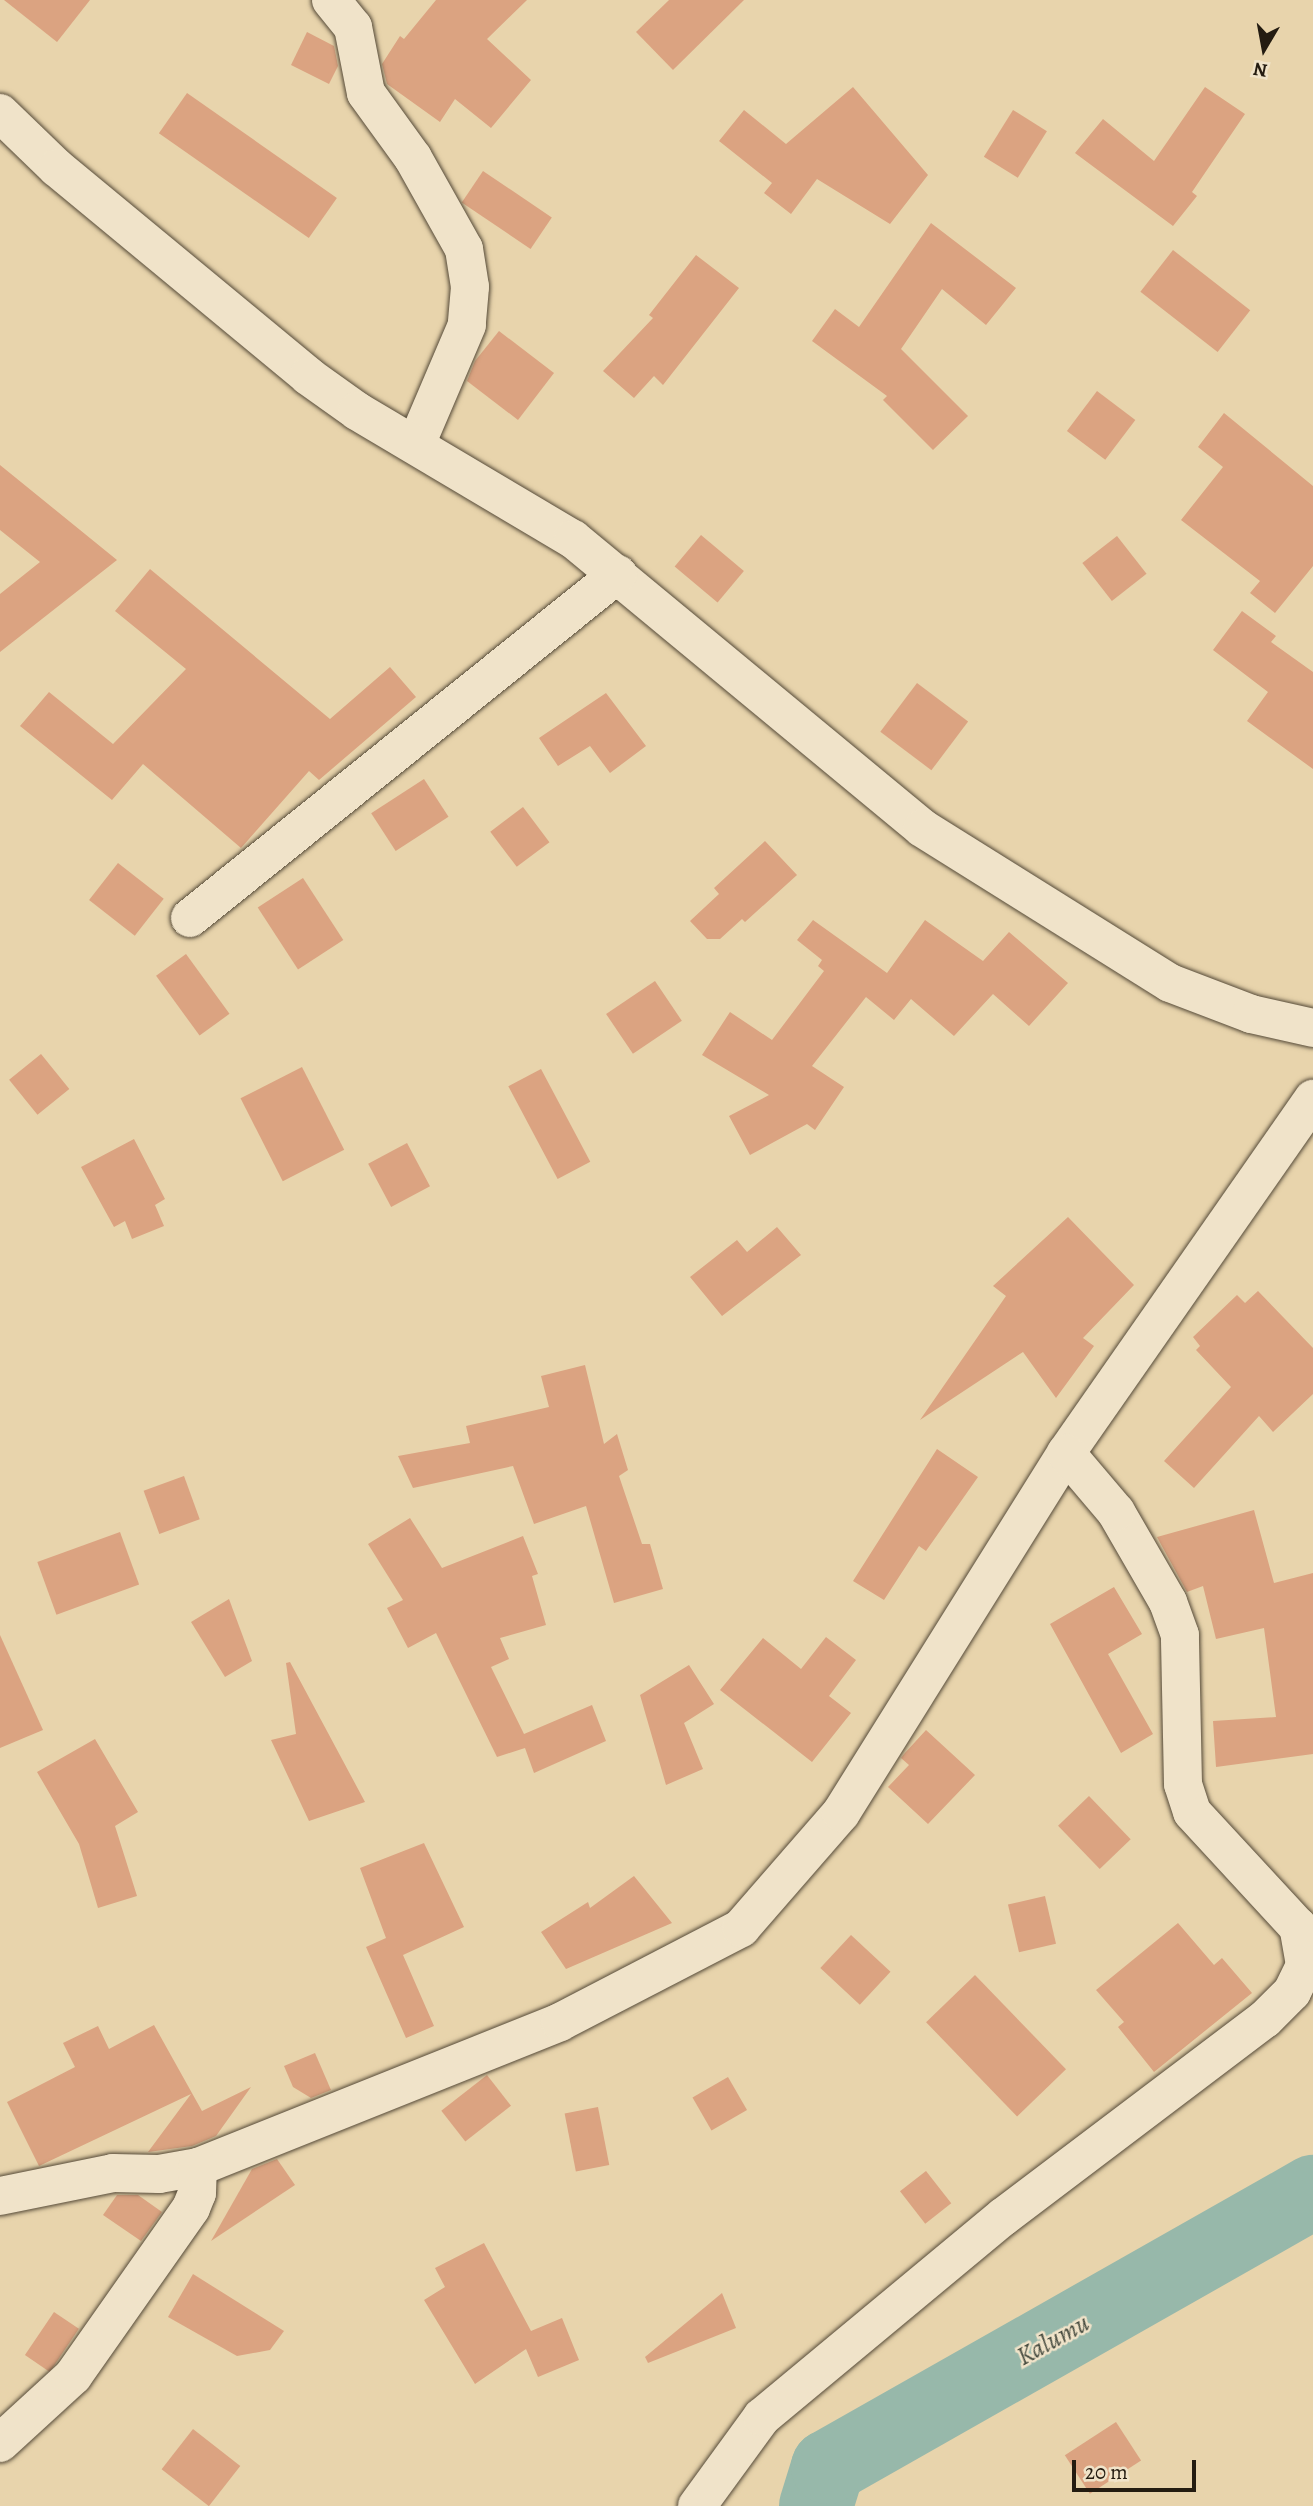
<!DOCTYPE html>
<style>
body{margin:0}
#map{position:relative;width:1313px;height:2506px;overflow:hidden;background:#e8d4ac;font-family:Alegreya,serif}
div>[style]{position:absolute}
.river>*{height:74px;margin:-37px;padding:0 37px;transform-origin:37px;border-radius:37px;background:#97b8aa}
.building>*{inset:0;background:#dba381;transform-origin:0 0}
.roads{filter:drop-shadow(0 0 2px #554a38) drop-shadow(0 0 2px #554a38)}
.minor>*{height:38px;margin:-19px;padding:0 19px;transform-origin:19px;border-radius:19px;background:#f0e3c9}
span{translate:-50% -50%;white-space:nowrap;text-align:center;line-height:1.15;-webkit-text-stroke:5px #f0e3c9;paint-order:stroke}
.water-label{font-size:26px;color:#464b3f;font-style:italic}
.north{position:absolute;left:1229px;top:14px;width:70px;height:70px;-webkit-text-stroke:5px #f0e3c9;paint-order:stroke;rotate:190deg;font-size:19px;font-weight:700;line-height:28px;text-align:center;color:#241c11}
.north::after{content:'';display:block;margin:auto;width:24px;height:32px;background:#241c11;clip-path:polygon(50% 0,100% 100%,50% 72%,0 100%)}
.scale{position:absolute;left:1072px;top:2460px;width:124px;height:32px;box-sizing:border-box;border:4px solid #241c11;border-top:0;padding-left:9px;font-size:21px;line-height:24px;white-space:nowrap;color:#241c11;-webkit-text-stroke:5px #f0e3c9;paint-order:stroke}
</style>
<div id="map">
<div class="river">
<div style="left:816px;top:2506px;width:41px;rotate:-72.9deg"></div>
<div style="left:828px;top:2467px;width:558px;rotate:-29.55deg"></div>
</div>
<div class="building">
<div style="clip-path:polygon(4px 0,90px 0,57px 42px)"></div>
<div style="clip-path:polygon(436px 0,527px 0,487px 39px,531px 80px,491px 128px,455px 99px,440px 122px,387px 84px,382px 64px,400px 36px,404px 39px)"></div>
<div style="clip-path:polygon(669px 0,744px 0,673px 70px,636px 32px)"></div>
<div style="clip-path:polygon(307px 32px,334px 46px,338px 66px,329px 84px,291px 65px)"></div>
<div style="clip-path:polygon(853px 87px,928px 175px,890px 224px,817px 179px,791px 214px,764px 193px,772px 183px,719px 141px,744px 110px,786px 144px)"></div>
<div style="clip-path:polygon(1205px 87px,1245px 114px,1192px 192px,1197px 196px,1173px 226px,1075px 153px,1103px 119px,1154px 161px)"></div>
<div style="left:187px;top:93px;width:183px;height:49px;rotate:35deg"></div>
<div style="left:1013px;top:110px;width:40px;height:55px;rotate:32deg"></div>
<div style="left:483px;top:171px;width:83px;height:38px;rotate:34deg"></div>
<div style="clip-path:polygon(931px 223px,1016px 288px,986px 325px,942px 289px,901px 349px,968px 416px,933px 450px,883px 400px,887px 396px,812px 341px,835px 309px,859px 327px)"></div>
<div style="left:1173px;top:250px;width:98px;height:53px;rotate:38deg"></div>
<div style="clip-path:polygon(696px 255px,739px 288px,663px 385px,654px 376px,634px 398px,603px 371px,653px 318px,649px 315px)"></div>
<div style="clip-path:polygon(499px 331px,554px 373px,518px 420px,467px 381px,475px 361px)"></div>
<div style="left:1097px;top:391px;width:48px;height:50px;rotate:37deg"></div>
<div style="clip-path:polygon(1224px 413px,1313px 486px,1313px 566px,1275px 613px,1250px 593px,1260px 581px,1181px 520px,1223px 467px,1198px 447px)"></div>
<div style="clip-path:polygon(0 465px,117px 560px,0 652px,0 594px,40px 562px,0 530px)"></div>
<div style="left:701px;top:535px;width:56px;height:41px;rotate:40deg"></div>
<div style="left:1117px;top:536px;width:48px;height:44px;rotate:52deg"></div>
<div style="clip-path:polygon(150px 569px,330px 719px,390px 667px,416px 697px,319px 780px,309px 771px,241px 848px,143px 764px,112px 800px,20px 726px,49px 692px,113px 744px,186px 669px,115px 611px)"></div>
<div style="clip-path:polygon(1242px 611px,1276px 636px,1271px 642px,1313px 672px,1313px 769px,1247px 721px,1268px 692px,1213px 650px)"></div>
<div style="left:917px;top:683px;width:64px;height:61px;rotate:37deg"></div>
<div style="clip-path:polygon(606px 693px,646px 746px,610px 773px,590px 746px,558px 766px,539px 738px)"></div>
<div style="left:424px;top:779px;width:45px;height:63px;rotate:57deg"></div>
<div style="left:523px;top:807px;width:44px;height:41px;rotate:53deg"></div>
<div style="clip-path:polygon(765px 841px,797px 875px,745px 922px,742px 919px,720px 939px,707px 939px,690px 921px,719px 894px,714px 888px)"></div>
<div style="left:118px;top:863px;width:58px;height:47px;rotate:38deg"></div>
<div style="left:303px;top:878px;width:74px;height:54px;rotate:57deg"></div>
<div style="clip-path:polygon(813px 920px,887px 973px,925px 920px,983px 961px,1009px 932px,1068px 983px,1029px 1026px,993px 994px,954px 1036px,911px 999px,894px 1020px,866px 997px,812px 1066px,844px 1087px,815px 1130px,807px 1124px,750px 1155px,729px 1116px,769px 1095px,702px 1055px,730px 1012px,772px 1040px,824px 971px,818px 966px,822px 960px,797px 940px)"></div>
<div style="left:186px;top:954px;width:74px;height:37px;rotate:54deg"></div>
<div style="left:655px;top:981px;width:48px;height:59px;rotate:56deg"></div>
<div style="left:41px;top:1054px;width:45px;height:41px;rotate:51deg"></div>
<div style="left:302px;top:1067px;width:93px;height:69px;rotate:63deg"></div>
<div style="left:541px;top:1069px;width:105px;height:37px;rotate:62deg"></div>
<div style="clip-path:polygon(134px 1139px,165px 1199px,155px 1205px,164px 1226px,132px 1239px,125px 1221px,114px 1227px,81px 1167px)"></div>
<div style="left:407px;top:1143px;width:49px;height:44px;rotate:62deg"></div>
<div style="clip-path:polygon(1068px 1217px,1134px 1285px,1083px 1338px,1094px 1346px,1056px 1398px,1023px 1352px,920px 1420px,1006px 1296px,993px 1286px)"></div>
<div style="clip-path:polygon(777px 1227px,801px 1255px,722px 1316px,690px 1277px,737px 1240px,747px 1252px)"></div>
<div style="clip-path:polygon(1258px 1291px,1313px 1348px,1313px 1394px,1273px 1432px,1259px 1416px,1194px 1488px,1164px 1461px,1231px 1387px,1196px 1350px,1200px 1346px,1193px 1337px,1237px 1295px,1245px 1303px)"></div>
<div style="clip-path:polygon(585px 1365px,604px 1444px,617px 1434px,628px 1470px,619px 1476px,642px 1544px,650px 1544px,663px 1589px,614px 1603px,586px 1506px,534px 1524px,513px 1466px,413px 1488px,398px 1456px,470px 1443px,466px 1426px,549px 1407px,541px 1376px)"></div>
<div style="clip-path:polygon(937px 1449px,978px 1477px,926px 1551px,919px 1546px,884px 1600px,853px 1581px)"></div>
<div style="left:184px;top:1476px;width:46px;height:43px;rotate:70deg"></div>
<div style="clip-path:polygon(1254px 1510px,1274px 1583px,1313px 1573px,1313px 1754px,1216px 1767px,1213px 1721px,1276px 1717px,1264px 1628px,1216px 1639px,1203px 1586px,1187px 1592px,1157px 1537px)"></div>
<div style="clip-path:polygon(410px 1518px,442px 1568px,523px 1536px,538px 1574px,532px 1576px,546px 1625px,500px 1638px,509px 1659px,491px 1667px,524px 1734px,592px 1705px,606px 1741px,534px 1773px,525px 1748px,497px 1757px,436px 1633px,408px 1648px,387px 1608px,403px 1600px,368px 1544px)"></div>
<div style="left:120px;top:1532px;width:56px;height:88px;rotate:70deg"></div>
<div style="clip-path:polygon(1114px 1587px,1142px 1634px,1108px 1654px,1153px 1734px,1121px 1753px,1050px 1624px)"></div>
<div style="clip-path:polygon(229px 1599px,252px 1661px,225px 1677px,191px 1622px)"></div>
<div style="clip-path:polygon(0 1635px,43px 1730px,0 1748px)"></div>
<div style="clip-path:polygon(826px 1637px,856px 1660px,829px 1696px,851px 1713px,812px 1762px,720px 1690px,763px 1638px,801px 1669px)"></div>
<div style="clip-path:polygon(290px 1662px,365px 1802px,309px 1821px,271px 1740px,296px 1734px,286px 1663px)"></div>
<div style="clip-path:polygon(689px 1665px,714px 1704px,684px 1723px,703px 1769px,666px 1785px,640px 1695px)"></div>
<div style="clip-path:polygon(926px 1730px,975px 1775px,928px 1824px,888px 1787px,909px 1765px,901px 1758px,904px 1754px)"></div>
<div style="clip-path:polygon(95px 1739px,138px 1812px,115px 1826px,137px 1896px,98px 1908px,79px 1844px,37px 1772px)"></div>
<div style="left:1089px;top:1796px;width:60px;height:43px;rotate:46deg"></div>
<div style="clip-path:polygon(424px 1843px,464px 1927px,403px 1955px,434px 2026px,406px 2038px,366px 1947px,386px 1938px,360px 1868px)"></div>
<div style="clip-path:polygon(634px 1876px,672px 1923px,566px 1969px,541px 1932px,588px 1902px,590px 1908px)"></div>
<div style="left:1045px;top:1896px;width:49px;height:38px;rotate:77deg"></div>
<div style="clip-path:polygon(1178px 1923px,1214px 1965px,1222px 1958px,1252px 1993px,1154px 2072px,1118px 2027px,1124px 2022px,1096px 1990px)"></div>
<div style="left:851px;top:1935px;width:54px;height:45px;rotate:43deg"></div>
<div style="left:975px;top:1975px;width:131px;height:68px;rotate:46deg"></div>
<div style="clip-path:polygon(154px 2025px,202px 2111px,251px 2087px,216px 2136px,192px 2146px,148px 2152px,191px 2094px,39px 2166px,7px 2102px,75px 2067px,63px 2043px,98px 2026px,109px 2049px)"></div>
<div style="clip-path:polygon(315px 2053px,331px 2090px,311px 2098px,293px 2087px,284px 2066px)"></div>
<div style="left:487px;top:2075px;width:39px;height:58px;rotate:52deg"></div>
<div style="left:728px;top:2077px;width:38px;height:41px;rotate:60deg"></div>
<div style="left:598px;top:2107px;width:59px;height:34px;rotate:79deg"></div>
<div style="clip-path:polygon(277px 2159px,295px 2185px,211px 2241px,252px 2169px)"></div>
<div style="left:926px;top:2171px;width:41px;height:33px;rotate:52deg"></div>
<div style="clip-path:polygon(117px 2195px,138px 2195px,162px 2212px,141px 2241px,103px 2215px)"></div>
<div style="clip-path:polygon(484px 2243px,531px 2331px,562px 2318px,579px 2360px,538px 2377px,526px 2349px,475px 2384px,424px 2300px,445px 2287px,435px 2268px)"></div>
<div style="clip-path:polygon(193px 2274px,284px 2331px,270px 2350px,237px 2356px,168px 2317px)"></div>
<div style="clip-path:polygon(722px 2293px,736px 2328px,648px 2363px,645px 2357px)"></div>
<div style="left:54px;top:2312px;width:30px;height:52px;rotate:34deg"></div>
<div style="left:1116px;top:2422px;width:46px;height:61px;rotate:57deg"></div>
<div style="left:193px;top:2429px;width:60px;height:51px;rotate:38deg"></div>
</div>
<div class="roads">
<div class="minor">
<div style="left:331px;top:0;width:35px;rotate:51deg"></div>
<div style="left:353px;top:27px;width:67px;rotate:78.9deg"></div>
<div style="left:366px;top:93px;width:80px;rotate:54.1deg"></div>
<div style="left:413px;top:158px;width:104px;rotate:60.7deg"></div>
<div style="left:464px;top:249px;width:38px;rotate:81deg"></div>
<div style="left:470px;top:287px;width:38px;rotate:95deg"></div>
<div style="left:467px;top:325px;width:127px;rotate:113.1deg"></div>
<div style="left:0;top:113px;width:79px;rotate:44deg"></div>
<div style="left:57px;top:168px;width:326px;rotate:39.6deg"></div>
<div style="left:308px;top:376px;width:60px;rotate:35.5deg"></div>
<div style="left:357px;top:411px;width:251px;rotate:30.7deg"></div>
<div style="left:573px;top:539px;width:453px;rotate:39.6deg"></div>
<div style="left:922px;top:828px;width:292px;rotate:32deg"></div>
<div style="left:1170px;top:983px;width:87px;rotate:20.9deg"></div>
<div style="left:1251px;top:1014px;width:64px;rotate:12.7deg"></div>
<div style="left:190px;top:918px;width:549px;rotate:-38.79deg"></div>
<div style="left:0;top:2196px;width:115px;rotate:-11.5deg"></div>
<div style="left:113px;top:2173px;width:46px;rotate:1.2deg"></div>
<div style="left:159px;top:2174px;width:40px;rotate:-10deg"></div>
<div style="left:198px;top:2167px;width:390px;rotate:-21.8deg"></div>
<div style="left:560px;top:2022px;width:204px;rotate:-27.4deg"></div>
<div style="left:741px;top:1928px;width:152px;rotate:-49deg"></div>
<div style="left:841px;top:1813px;width:425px;rotate:-58deg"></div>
<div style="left:1066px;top:1453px;width:432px;rotate:-55.1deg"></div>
<div style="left:0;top:2443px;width:99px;rotate:-42.5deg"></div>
<div style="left:73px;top:2376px;width:205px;rotate:-54.9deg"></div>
<div style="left:191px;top:2208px;width:16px;rotate:-68deg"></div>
<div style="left:197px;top:2193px;width:26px;rotate:-88deg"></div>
<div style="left:697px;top:2506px;width:110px;rotate:-53.9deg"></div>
<div style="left:762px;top:2417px;width:313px;rotate:-39.7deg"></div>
<div style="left:1003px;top:2217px;width:328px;rotate:-37.1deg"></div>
<div style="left:1265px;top:2019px;width:38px;rotate:-45deg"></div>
<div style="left:1292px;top:1992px;width:30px;rotate:-64deg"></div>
<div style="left:1305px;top:1965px;width:39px;rotate:-100deg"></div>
<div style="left:1298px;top:1927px;width:156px;rotate:-132.7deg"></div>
<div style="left:1192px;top:1812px;width:29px;rotate:-108deg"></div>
<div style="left:1183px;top:1784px;width:149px;rotate:-91.2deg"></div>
<div style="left:1180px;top:1635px;width:35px;rotate:-110deg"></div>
<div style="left:1168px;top:1602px;width:104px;rotate:-120deg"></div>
<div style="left:1116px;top:1512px;width:77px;rotate:-130.3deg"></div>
</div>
</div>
<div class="water-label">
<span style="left:1053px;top:2340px;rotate:-29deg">Kalumu</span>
</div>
<div class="north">N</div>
<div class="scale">20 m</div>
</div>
